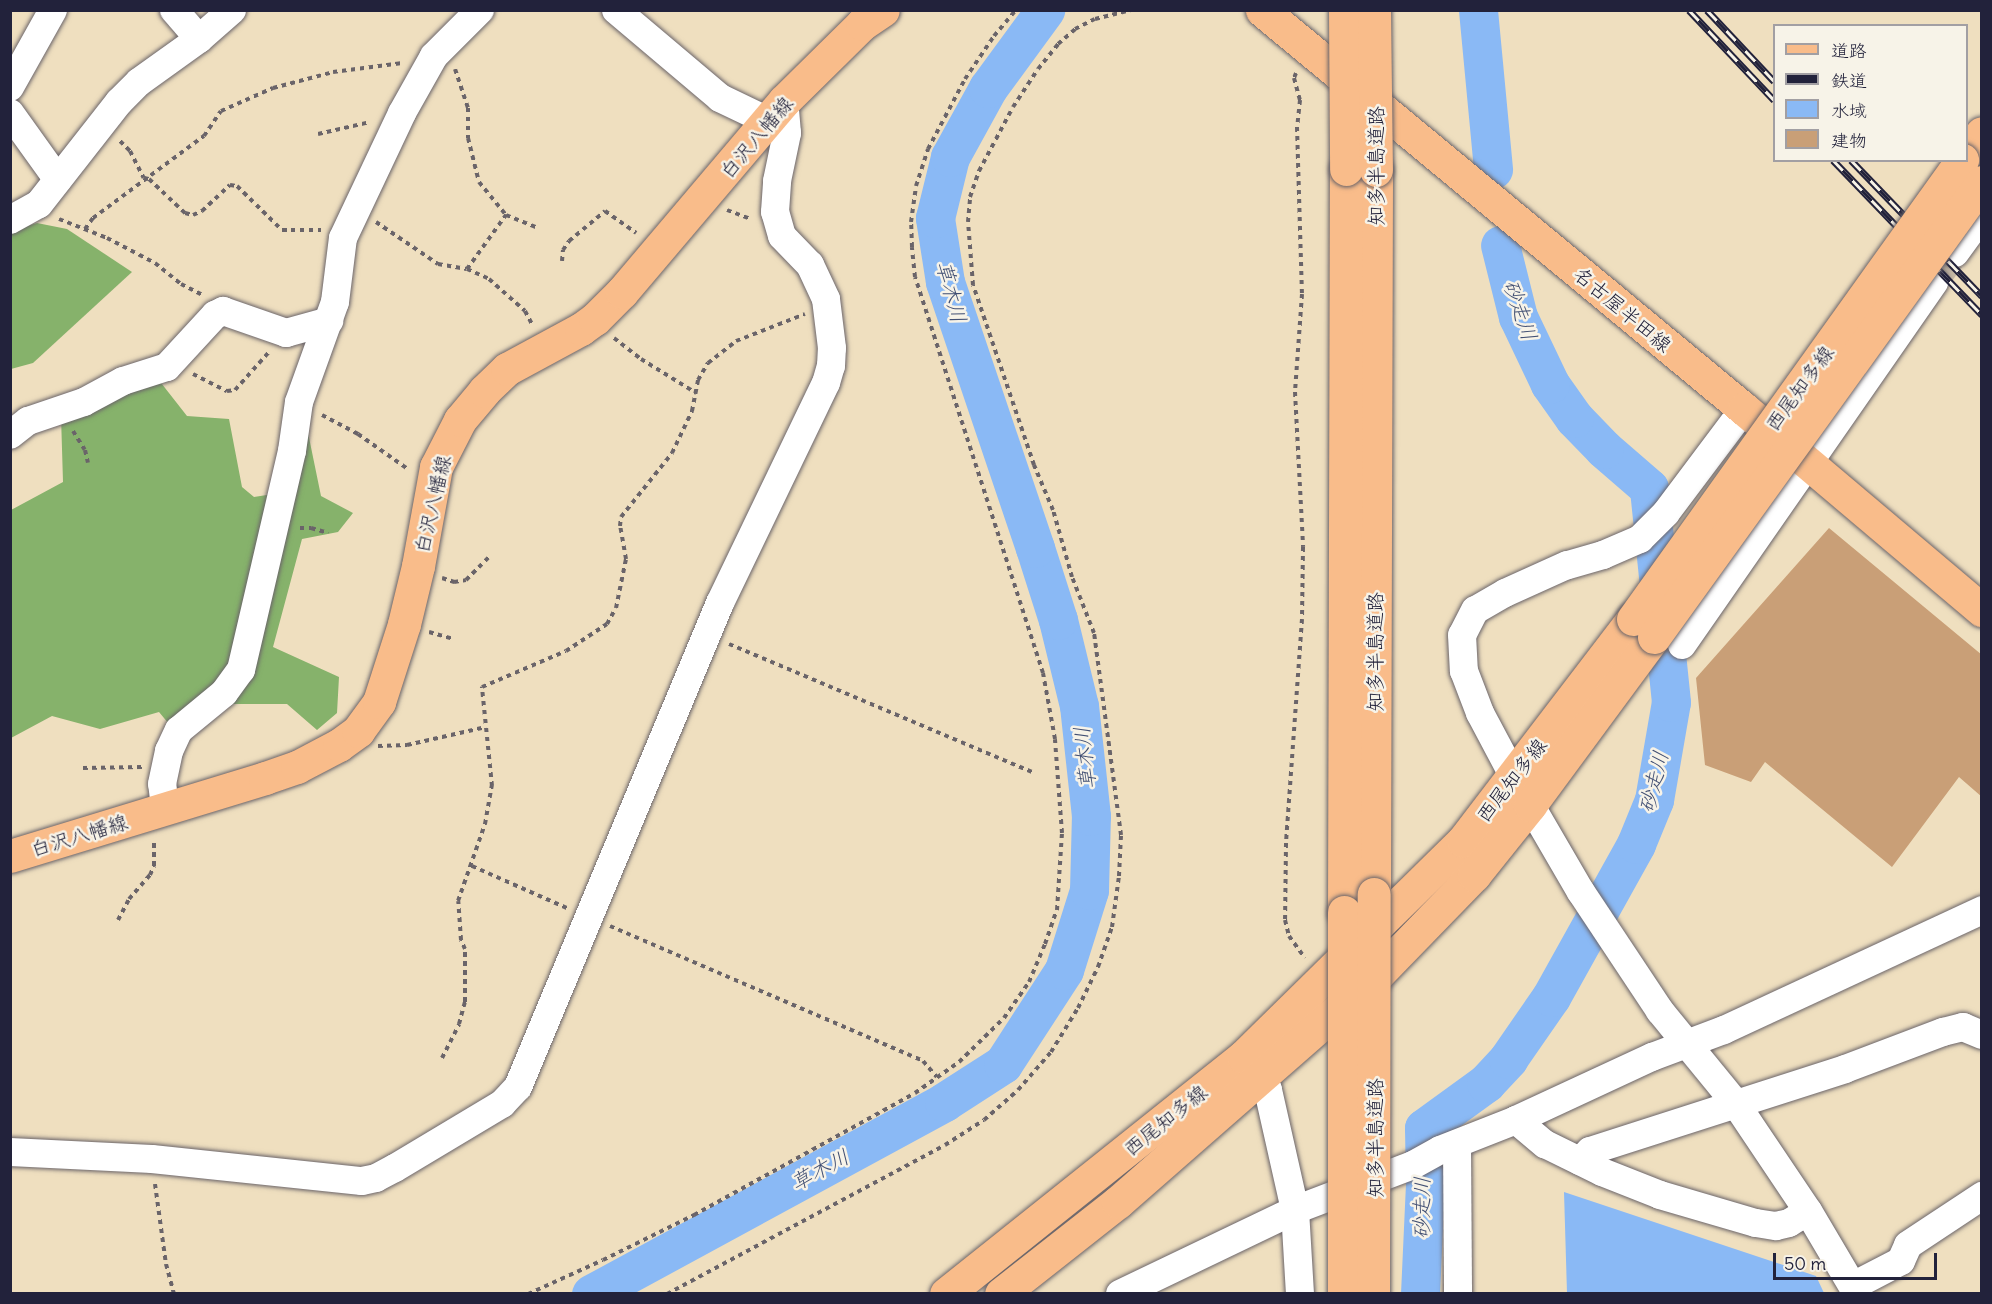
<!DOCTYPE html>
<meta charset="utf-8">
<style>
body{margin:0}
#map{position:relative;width:1992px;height:1304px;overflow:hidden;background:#efdfbf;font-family:Delius,"Klee One",sans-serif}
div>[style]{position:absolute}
.forest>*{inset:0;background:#86b26b}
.water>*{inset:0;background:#8ab9f5}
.river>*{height:39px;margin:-19.5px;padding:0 19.5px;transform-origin:19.5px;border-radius:19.5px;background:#8ab9f5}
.building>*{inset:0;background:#c99f77}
.minor-tunnel>*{height:28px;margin-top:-14px;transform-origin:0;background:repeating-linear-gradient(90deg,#c6b9a5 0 28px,transparent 0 42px)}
.path>*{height:4px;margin-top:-2px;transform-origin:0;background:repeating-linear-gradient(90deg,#6a6469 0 4.5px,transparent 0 9px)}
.roads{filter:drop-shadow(0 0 2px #6a6469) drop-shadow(0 0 2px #6a6469)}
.minor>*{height:28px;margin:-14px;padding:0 14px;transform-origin:14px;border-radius:14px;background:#fff}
.major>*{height:33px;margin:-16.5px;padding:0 16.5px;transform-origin:16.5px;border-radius:16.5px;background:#f9bc8a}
.highway>*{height:33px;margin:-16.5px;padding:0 16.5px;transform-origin:16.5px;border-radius:16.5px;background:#f9bc8a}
.rail>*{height:7px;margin-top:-3.5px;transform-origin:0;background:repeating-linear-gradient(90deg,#f7f3e8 0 14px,#22223b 0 28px);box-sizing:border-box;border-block:2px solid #22223b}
.bridges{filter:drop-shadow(0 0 2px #6a6469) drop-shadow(0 0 2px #6a6469)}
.major-bridge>*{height:33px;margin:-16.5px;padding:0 16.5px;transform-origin:16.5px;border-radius:16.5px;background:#f9bc8a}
.highway-bridge>*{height:33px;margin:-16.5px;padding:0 16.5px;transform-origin:16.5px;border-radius:16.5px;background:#f9bc8a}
span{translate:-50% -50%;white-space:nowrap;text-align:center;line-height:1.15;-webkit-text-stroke:5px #f7f3e8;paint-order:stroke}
.street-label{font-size:20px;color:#22223b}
.water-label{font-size:21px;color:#414f73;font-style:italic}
.frame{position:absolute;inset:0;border:12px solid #22223b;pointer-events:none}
.legend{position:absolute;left:1773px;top:24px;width:195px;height:138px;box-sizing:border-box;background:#f7f3e8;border:2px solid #a29fa3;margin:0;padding:8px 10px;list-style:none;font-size:18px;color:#22223b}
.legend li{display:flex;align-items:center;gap:12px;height:30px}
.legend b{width:30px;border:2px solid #a29fa3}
.scale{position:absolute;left:1773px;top:1253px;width:164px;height:27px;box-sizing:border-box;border:3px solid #22223b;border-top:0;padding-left:8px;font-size:18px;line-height:21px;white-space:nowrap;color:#22223b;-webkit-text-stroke:4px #f7f3e8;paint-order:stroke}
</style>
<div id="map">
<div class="forest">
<div style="clip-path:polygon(37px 223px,67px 229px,132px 272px,33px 363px,11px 369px,11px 231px)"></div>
<div style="clip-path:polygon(158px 379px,187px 416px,229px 419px,242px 487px,254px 497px,292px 491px,305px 418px,321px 496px,353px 513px,338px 532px,302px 539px,273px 647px,339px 677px,337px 713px,317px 730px,287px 704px,232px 704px,184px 742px,159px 712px,100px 729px,52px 716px,11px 738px,11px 510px,63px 482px,61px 416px)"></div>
</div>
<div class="water">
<div style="clip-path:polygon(1564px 1192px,1816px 1276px,1824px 1293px,1567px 1293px)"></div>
</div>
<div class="river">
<div style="left:1478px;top:10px;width:160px;rotate:84.6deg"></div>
<div style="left:591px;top:1294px;width:402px;rotate:-28.5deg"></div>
<div style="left:944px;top:1102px;width:70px;rotate:-32.8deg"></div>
<div style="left:1003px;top:1064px;width:112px;rotate:-57deg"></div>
<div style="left:1064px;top:970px;width:84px;rotate:-72.6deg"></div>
<div style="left:1089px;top:890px;width:74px;rotate:-88.5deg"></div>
<div style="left:1091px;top:816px;width:111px;rotate:-96.2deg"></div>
<div style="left:1079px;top:706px;width:89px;rotate:-103.7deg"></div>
<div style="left:1058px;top:620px;width:76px;rotate:-107.7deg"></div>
<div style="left:1035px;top:548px;width:281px;rotate:-108.7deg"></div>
<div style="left:945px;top:282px;width:65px;rotate:-98.9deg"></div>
<div style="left:935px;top:218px;width:63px;rotate:-76.2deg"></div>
<div style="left:950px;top:157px;width:79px;rotate:-61.2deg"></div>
<div style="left:988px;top:88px;width:97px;rotate:-53.8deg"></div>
<div style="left:1420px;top:1294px;width:109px;rotate:-87.4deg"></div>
<div style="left:1425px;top:1185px;width:57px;rotate:-91deg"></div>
<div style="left:1424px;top:1128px;width:77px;rotate:-36deg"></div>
<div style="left:1486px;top:1083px;width:33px;rotate:-47deg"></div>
<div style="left:1508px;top:1059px;width:75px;rotate:-55.3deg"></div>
<div style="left:1551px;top:997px;width:175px;rotate:-60.9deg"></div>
<div style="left:1636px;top:844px;width:48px;rotate:-67.8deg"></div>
<div style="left:1654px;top:800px;width:99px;rotate:-80.2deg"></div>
<div style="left:1671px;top:702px;width:215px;rotate:-95.9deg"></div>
<div style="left:1649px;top:488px;width:60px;rotate:-139.1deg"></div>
<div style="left:1604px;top:449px;width:43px;rotate:-134.1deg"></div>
<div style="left:1574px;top:418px;width:42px;rotate:-125.2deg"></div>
<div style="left:1550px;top:384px;width:74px;rotate:-115.5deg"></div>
<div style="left:1518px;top:317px;width:74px;rotate:-104deg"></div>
</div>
<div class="building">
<div style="clip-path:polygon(1829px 528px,1982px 655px,1982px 797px,1959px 777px,1892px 867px,1765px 762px,1751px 782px,1705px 765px,1696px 678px)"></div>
</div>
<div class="minor-tunnel">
<div style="left:1934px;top:282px;width:36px;rotate:-54deg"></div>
</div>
<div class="path">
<div style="left:455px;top:69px;width:41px;rotate:71.6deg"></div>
<div style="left:468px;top:108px;width:30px;rotate:90deg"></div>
<div style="left:468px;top:138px;width:45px;rotate:76deg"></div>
<div style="left:479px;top:182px;width:43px;rotate:50.7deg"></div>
<div style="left:506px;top:215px;width:35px;rotate:22deg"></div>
<div style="left:1296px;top:73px;width:5px;rotate:112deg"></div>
<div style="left:1294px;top:78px;width:23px;rotate:75deg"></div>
<div style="left:1300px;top:100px;width:27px;rotate:96deg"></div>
<div style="left:1297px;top:127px;width:167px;rotate:88.3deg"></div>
<div style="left:1302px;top:294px;width:98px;rotate:94.1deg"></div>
<div style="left:1295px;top:392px;width:155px;rotate:87deg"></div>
<div style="left:1303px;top:547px;width:72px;rotate:90.8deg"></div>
<div style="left:1302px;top:619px;width:225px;rotate:94.1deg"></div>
<div style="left:1286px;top:843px;width:77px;rotate:90.7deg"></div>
<div style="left:1285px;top:920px;width:16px;rotate:76deg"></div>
<div style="left:1289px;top:936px;width:27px;rotate:54deg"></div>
<div style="left:318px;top:134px;width:53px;rotate:-13deg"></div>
<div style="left:120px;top:141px;width:14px;rotate:45deg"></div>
<div style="left:130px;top:151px;width:30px;rotate:63deg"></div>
<div style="left:144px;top:178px;width:5px;rotate:11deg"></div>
<div style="left:149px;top:179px;width:50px;rotate:43.4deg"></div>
<div style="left:185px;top:213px;width:8px;rotate:14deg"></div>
<div style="left:193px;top:215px;width:10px;rotate:-24deg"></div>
<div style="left:202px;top:211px;width:38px;rotate:-43deg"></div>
<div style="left:230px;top:185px;width:7px;rotate:8deg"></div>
<div style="left:237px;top:186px;width:63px;rotate:44.4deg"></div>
<div style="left:282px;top:230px;width:39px"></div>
<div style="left:727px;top:210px;width:25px;rotate:21deg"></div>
<div style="left:59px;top:219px;width:52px;rotate:21.6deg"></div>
<div style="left:107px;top:238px;width:54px;rotate:27.5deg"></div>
<div style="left:155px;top:263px;width:33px;rotate:39deg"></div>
<div style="left:181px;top:284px;width:25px;rotate:27deg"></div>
<div style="left:376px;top:222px;width:75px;rotate:34.1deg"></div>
<div style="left:438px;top:264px;width:29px;rotate:10deg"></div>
<div style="left:467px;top:269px;width:24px;rotate:24deg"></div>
<div style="left:489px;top:279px;width:48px;rotate:41.6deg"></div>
<div style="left:525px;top:311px;width:17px;rotate:62deg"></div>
<div style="left:85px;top:229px;width:14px;rotate:-54deg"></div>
<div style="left:93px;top:218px;width:138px;rotate:-36.5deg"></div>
<div style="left:204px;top:136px;width:30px;rotate:-56deg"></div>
<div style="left:221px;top:111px;width:57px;rotate:-23.9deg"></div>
<div style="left:273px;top:88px;width:62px;rotate:-14.9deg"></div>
<div style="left:333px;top:72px;width:70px;rotate:-7.4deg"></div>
<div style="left:562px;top:261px;width:11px;rotate:-85deg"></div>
<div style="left:563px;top:250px;width:11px;rotate:-56deg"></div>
<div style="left:569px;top:241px;width:47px;rotate:-39.8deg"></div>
<div style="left:605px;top:211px;width:38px;rotate:35deg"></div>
<div style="left:467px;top:269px;width:67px;rotate:-54.2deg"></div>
<div style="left:614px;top:338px;width:34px;rotate:38deg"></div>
<div style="left:641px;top:359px;width:65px;rotate:31.7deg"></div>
<div style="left:193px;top:374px;width:38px;rotate:27deg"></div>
<div style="left:227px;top:391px;width:8px;rotate:-7deg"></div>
<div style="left:235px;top:390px;width:51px;rotate:-48.2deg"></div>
<div style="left:322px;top:415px;width:41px;rotate:27.8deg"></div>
<div style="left:358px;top:434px;width:62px;rotate:35.2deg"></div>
<div style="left:73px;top:431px;width:22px;rotate:58deg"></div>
<div style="left:85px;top:450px;width:13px;rotate:77deg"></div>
<div style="left:300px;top:528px;width:11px"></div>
<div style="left:311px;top:528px;width:18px;rotate:16deg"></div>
<div style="left:442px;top:578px;width:13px;rotate:18deg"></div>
<div style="left:454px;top:582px;width:12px;rotate:-9deg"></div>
<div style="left:466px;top:580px;width:34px;rotate:-45deg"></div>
<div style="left:429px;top:632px;width:26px;rotate:16deg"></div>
<div style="left:729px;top:644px;width:332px;rotate:22.9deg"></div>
<div style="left:378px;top:746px;width:29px;rotate:-2deg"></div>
<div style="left:407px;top:745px;width:81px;rotate:-12.8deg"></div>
<div style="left:83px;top:768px;width:59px;rotate:-1deg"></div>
<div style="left:472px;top:866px;width:104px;rotate:23.9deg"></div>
<div style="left:118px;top:920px;width:24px;rotate:-62deg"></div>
<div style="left:129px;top:899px;width:32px;rotate:-49deg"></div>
<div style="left:150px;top:875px;width:10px;rotate:-66deg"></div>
<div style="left:154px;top:866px;width:27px;rotate:-90deg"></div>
<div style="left:610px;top:926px;width:341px;rotate:23.3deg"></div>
<div style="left:923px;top:1061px;width:21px;rotate:49deg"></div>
<div style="left:442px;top:1058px;width:38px;rotate:-63deg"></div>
<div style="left:459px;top:1024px;width:23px;rotate:-75deg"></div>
<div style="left:465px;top:1002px;width:53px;rotate:-90deg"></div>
<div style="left:465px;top:949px;width:10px;rotate:-114deg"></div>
<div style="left:461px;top:940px;width:39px;rotate:-94deg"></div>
<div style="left:458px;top:901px;width:82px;rotate:-70.7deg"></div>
<div style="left:485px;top:824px;width:39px;rotate:-80deg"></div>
<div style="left:492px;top:786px;width:100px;rotate:-95.8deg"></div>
<div style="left:482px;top:687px;width:91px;rotate:-23.2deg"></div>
<div style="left:566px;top:651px;width:49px;rotate:-33.4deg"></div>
<div style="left:607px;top:624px;width:18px;rotate:-61deg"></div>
<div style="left:616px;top:608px;width:50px;rotate:-78.5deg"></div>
<div style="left:626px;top:559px;width:34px;rotate:-100deg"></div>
<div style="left:620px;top:526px;width:9px;rotate:-84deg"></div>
<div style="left:621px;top:517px;width:82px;rotate:-51.4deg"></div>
<div style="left:672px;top:453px;width:47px;rotate:-64.5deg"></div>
<div style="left:692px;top:411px;width:32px;rotate:-79deg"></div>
<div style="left:698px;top:380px;width:20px;rotate:-60deg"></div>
<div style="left:708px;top:363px;width:36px;rotate:-38deg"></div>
<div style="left:736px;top:341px;width:74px;rotate:-21.4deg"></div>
<div style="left:155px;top:1184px;width:81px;rotate:82.2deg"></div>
<div style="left:166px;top:1264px;width:31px;rotate:75deg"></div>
<div style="left:528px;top:1294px;width:82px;rotate:-24.4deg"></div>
<div style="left:603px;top:1260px;width:102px;rotate:-26.3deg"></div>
<div style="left:694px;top:1215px;width:252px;rotate:-28.9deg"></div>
<div style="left:915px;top:1093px;width:54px;rotate:-35.2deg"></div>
<div style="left:959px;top:1062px;width:63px;rotate:-44.4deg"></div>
<div style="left:1004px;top:1018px;width:44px;rotate:-55.2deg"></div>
<div style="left:1029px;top:982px;width:41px;rotate:-67.2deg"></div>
<div style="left:1045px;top:944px;width:36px;rotate:-71deg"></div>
<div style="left:1057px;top:910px;width:77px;rotate:-86.3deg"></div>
<div style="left:1062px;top:833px;width:94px;rotate:-94.3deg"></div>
<div style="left:1055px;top:739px;width:67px;rotate:-100.3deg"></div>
<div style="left:1043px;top:673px;width:416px;rotate:-107.9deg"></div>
<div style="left:915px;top:277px;width:30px;rotate:-96deg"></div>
<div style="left:912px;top:247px;width:25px;rotate:-92deg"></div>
<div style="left:911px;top:222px;width:36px;rotate:-82deg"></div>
<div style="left:916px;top:186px;width:39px;rotate:-72deg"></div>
<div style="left:928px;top:149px;width:79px;rotate:-62.1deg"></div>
<div style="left:965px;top:79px;width:52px;rotate:-56deg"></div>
<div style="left:994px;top:36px;width:34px;rotate:-50deg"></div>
<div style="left:667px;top:1294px;width:315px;rotate:-28.2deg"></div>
<div style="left:945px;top:1145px;width:46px;rotate:-32.7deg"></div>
<div style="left:984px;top:1120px;width:45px;rotate:-41.4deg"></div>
<div style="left:1018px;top:1090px;width:50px;rotate:-49deg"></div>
<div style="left:1051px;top:1052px;width:52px;rotate:-58.5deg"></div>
<div style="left:1078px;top:1008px;width:46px;rotate:-64deg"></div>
<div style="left:1098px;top:967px;width:42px;rotate:-70.7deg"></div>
<div style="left:1112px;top:927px;width:51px;rotate:-82.2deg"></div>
<div style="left:1119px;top:876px;width:41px;rotate:-87.2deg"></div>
<div style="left:1121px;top:835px;width:204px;rotate:-97.6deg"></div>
<div style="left:1094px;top:633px;width:60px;rotate:-111.4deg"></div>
<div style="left:1072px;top:577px;width:70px;rotate:-105.8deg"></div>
<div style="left:1053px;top:510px;width:49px;rotate:-112.9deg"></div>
<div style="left:1034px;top:465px;width:190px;rotate:-108.7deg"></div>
<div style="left:973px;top:285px;width:63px;rotate:-94.5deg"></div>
<div style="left:968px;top:222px;width:25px;rotate:-85deg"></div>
<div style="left:970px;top:197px;width:28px;rotate:-71deg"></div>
<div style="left:979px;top:171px;width:72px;rotate:-62deg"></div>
<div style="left:1013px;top:107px;width:45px;rotate:-56.7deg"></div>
<div style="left:1038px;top:69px;width:32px;rotate:-51deg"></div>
<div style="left:1058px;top:44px;width:23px;rotate:-41deg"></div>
<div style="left:1075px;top:29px;width:22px;rotate:-27deg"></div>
<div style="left:1095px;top:19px;width:36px;rotate:-14deg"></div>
</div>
<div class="roads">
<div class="minor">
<div style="left:174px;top:10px;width:38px;rotate:49deg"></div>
<div style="left:616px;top:10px;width:136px;rotate:40.2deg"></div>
<div style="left:720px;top:98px;width:53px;rotate:25.6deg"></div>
<div style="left:10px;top:87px;width:88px;rotate:-60.8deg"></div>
<div style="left:10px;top:113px;width:82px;rotate:54.4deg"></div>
<div style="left:10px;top:220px;width:33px;rotate:-29deg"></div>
<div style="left:39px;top:204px;width:130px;rotate:-51.9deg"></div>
<div style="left:119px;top:102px;width:28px;rotate:-45deg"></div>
<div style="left:139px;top:82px;width:74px;rotate:-35.6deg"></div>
<div style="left:199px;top:39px;width:44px;rotate:-41.3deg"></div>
<div style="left:1955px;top:253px;width:46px;rotate:-53.9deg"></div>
<div style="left:1744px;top:409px;width:130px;rotate:126.9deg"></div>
<div style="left:1666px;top:513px;width:37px;rotate:135deg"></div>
<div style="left:1640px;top:539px;width:40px;rotate:156.6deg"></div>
<div style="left:1603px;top:555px;width:37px;rotate:164deg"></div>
<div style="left:1567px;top:565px;width:68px;rotate:155.7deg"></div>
<div style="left:1505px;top:593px;width:34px;rotate:150deg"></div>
<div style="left:1475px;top:610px;width:28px;rotate:117deg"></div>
<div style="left:1462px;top:635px;width:36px;rotate:87deg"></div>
<div style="left:1464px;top:671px;width:45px;rotate:69.1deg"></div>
<div style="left:1480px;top:713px;width:72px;rotate:62deg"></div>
<div style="left:1514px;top:777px;width:133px;rotate:59.8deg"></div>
<div style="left:1581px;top:892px;width:143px;rotate:56.4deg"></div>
<div style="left:1660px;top:1011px;width:120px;rotate:50.7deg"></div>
<div style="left:1736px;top:1104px;width:129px;rotate:56.1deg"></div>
<div style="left:1808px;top:1211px;width:96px;rotate:59.4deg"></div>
<div style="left:10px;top:435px;width:23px;rotate:-38deg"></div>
<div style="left:28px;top:421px;width:59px;rotate:-18.7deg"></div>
<div style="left:84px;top:402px;width:44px;rotate:-28.3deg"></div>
<div style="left:123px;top:381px;width:46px;rotate:-17.7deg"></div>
<div style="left:167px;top:367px;width:71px;rotate:-47.3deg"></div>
<div style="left:215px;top:315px;width:9px;rotate:-27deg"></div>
<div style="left:223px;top:311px;width:67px;rotate:19.2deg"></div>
<div style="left:286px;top:333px;width:45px;rotate:-15.6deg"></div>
<div style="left:1682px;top:645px;width:442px;rotate:-55.2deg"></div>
<div style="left:165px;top:807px;width:23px;rotate:-97deg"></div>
<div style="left:162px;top:784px;width:34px;rotate:-78deg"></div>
<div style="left:169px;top:751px;width:23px;rotate:-65deg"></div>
<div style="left:179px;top:730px;width:58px;rotate:-39.4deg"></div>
<div style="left:224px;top:693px;width:29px;rotate:-54deg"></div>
<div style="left:241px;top:670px;width:225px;rotate:-76.9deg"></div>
<div style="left:292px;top:451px;width:49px;rotate:-81.9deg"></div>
<div style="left:299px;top:402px;width:106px;rotate:-70.2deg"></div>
<div style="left:335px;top:302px;width:64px;rotate:-82.9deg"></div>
<div style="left:343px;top:238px;width:138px;rotate:-64.7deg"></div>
<div style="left:402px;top:113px;width:65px;rotate:-60.7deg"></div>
<div style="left:434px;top:56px;width:65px;rotate:-45deg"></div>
<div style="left:1262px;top:1075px;width:16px;rotate:68deg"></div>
<div style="left:1268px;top:1090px;width:123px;rotate:77.3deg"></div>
<div style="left:1295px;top:1210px;width:84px;rotate:86.6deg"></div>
<div style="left:1516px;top:1120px;width:38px;rotate:40deg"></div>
<div style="left:1545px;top:1144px;width:64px;rotate:26.2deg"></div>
<div style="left:1602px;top:1172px;width:62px;rotate:21.6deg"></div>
<div style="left:1660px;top:1195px;width:100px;rotate:16.3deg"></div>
<div style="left:1756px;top:1223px;width:20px;rotate:9deg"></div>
<div style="left:1776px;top:1226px;width:13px;rotate:-13deg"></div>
<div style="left:1789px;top:1223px;width:22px;rotate:-32deg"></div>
<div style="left:1457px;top:1144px;width:150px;rotate:89.6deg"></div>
<div style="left:10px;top:1152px;width:142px;rotate:2.8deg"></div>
<div style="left:152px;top:1159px;width:211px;rotate:6deg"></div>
<div style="left:362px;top:1181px;width:14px;rotate:-12deg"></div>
<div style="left:376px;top:1178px;width:21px;rotate:-28deg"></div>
<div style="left:395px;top:1168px;width:125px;rotate:-30.9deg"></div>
<div style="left:502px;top:1104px;width:23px;rotate:-47deg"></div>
<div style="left:518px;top:1087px;width:524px;rotate:-67.35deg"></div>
<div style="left:720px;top:603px;width:244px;rotate:-64.3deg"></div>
<div style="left:826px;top:383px;width:18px;rotate:-74deg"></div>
<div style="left:831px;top:366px;width:18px;rotate:-87deg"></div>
<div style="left:832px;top:348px;width:49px;rotate:-97deg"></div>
<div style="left:826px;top:299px;width:38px;rotate:-115deg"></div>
<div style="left:810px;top:265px;width:40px;rotate:-134deg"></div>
<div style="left:782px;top:236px;width:25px;rotate:-106deg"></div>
<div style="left:775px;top:212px;width:31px;rotate:-86deg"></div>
<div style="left:777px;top:181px;width:49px;rotate:-78.2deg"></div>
<div style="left:787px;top:133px;width:32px;rotate:-95deg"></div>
<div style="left:1580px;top:1161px;width:14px;rotate:-45deg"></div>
<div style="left:1590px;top:1151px;width:268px;rotate:-17.8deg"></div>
<div style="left:1845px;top:1069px;width:105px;rotate:-20.7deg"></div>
<div style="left:1943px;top:1032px;width:21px;rotate:-14deg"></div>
<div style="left:1963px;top:1027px;width:21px;rotate:23deg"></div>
<div style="left:1853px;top:1286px;width:54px;rotate:-27.5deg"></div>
<div style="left:1901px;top:1261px;width:17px;rotate:-66deg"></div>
<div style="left:1908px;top:1245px;width:89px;rotate:-33.5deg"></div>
<div style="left:1120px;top:1294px;width:194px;rotate:-25.6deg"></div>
<div style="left:1295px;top:1210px;width:126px;rotate:-20.9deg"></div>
<div style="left:1413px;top:1165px;width:31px;rotate:-29deg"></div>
<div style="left:1440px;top:1150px;width:82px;rotate:-21.5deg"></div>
<div style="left:1516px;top:1120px;width:150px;rotate:-24.9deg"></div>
<div style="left:1652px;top:1057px;width:77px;rotate:-20.6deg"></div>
<div style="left:1724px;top:1030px;width:285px;rotate:-24.9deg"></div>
</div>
<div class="major">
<div style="left:1262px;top:10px;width:626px;rotate:39.62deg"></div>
<div style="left:1744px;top:409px;width:312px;rotate:40.2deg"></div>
<div style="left:1966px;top:154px;width:26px;rotate:-53deg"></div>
<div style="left:10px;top:856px;width:267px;rotate:-17deg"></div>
<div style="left:265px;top:778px;width:34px;rotate:-19deg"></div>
<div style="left:297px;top:767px;width:47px;rotate:-27.6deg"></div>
<div style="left:339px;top:745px;width:24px;rotate:-36deg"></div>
<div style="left:358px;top:731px;width:36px;rotate:-54deg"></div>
<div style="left:379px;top:702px;width:82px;rotate:-72.2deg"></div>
<div style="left:404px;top:624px;width:60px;rotate:-76.4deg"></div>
<div style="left:418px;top:566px;width:101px;rotate:-79.7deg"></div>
<div style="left:436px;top:467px;width:53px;rotate:-62.9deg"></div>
<div style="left:460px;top:420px;width:38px;rotate:-50deg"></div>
<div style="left:484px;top:391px;width:32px;rotate:-44deg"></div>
<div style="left:507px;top:369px;width:84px;rotate:-28.4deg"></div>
<div style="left:581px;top:329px;width:17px;rotate:-36deg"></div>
<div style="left:595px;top:319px;width:38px;rotate:-45deg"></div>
<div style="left:622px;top:292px;width:250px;rotate:-49.7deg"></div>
<div style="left:784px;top:101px;width:110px;rotate:-44.6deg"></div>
<div style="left:862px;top:24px;width:25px;rotate:-34deg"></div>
<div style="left:946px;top:1294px;width:380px;rotate:-38.6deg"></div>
<div style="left:1243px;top:1057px;width:151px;rotate:-44.5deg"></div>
<div style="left:1351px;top:951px;width:157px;rotate:-44.5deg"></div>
<div style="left:1463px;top:841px;width:280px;rotate:-52.6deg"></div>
<div style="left:1001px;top:1294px;width:149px;rotate:-38.2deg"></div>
<div style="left:1118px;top:1202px;width:343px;rotate:-41.2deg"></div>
<div style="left:1376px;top:976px;width:141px;rotate:-45.9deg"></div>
<div style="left:1474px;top:875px;width:90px;rotate:-51.3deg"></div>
<div style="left:1530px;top:805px;width:209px;rotate:-53.6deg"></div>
</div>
<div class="highway">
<div style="left:1374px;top:894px;width:724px;rotate:-89.84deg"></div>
<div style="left:1344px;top:912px;width:743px;rotate:-89.85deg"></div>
</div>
</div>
<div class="rail">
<div style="left:1689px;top:10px;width:124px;rotate:46.6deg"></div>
<div style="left:1707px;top:10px;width:98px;rotate:46.7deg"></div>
<div style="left:1833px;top:160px;width:215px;rotate:46.1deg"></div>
<div style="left:1851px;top:160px;width:189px;rotate:46.1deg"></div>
</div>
<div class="bridges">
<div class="major-bridge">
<div style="left:1633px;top:619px;width:565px;rotate:-54.37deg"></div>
<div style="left:1654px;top:637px;width:561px;rotate:-54.21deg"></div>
</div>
<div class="highway-bridge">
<div style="left:1345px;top:10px;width:159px;rotate:89.6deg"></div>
<div style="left:1374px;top:10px;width:160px;rotate:89.3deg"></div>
<div style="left:1344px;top:1294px;width:382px;rotate:-90deg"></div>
<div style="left:1373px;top:1294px;width:400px;rotate:-89.9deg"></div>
</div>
</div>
<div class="street-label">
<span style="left:756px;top:137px;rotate:-50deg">白沢八幡線</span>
<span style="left:1375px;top:166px;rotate:-90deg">知多半島道路</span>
<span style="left:1623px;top:309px;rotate:40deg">名古屋半田線</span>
<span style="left:1799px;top:388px;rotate:-54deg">西尾知多線</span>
<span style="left:432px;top:504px;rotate:-77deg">白沢八幡線</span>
<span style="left:1374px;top:652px;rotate:-90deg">知多半島道路</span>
<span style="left:1511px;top:780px;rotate:-52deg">西尾知多線</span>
<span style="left:79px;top:835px;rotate:-17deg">白沢八幡線</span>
<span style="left:1165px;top:1120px;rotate:-39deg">西尾知多線</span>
<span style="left:1374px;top:1138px;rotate:-90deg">知多半島道路</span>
</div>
<div class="water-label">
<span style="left:951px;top:292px;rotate:75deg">草木川</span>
<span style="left:1520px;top:310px;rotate:71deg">砂走川</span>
<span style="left:1085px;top:758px;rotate:-96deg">草木川</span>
<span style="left:1654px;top:782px;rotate:-76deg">砂走川</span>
<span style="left:820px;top:1170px;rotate:-28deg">草木川</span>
<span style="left:1422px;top:1208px;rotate:-89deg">砂走川</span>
</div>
<div class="frame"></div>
<ul class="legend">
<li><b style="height:8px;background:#f9bc8a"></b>道路</li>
<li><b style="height:8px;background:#22223b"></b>鉄道</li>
<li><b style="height:16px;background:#8ab9f5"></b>水域</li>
<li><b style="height:16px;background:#c99f77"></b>建物</li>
</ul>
<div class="scale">50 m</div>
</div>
